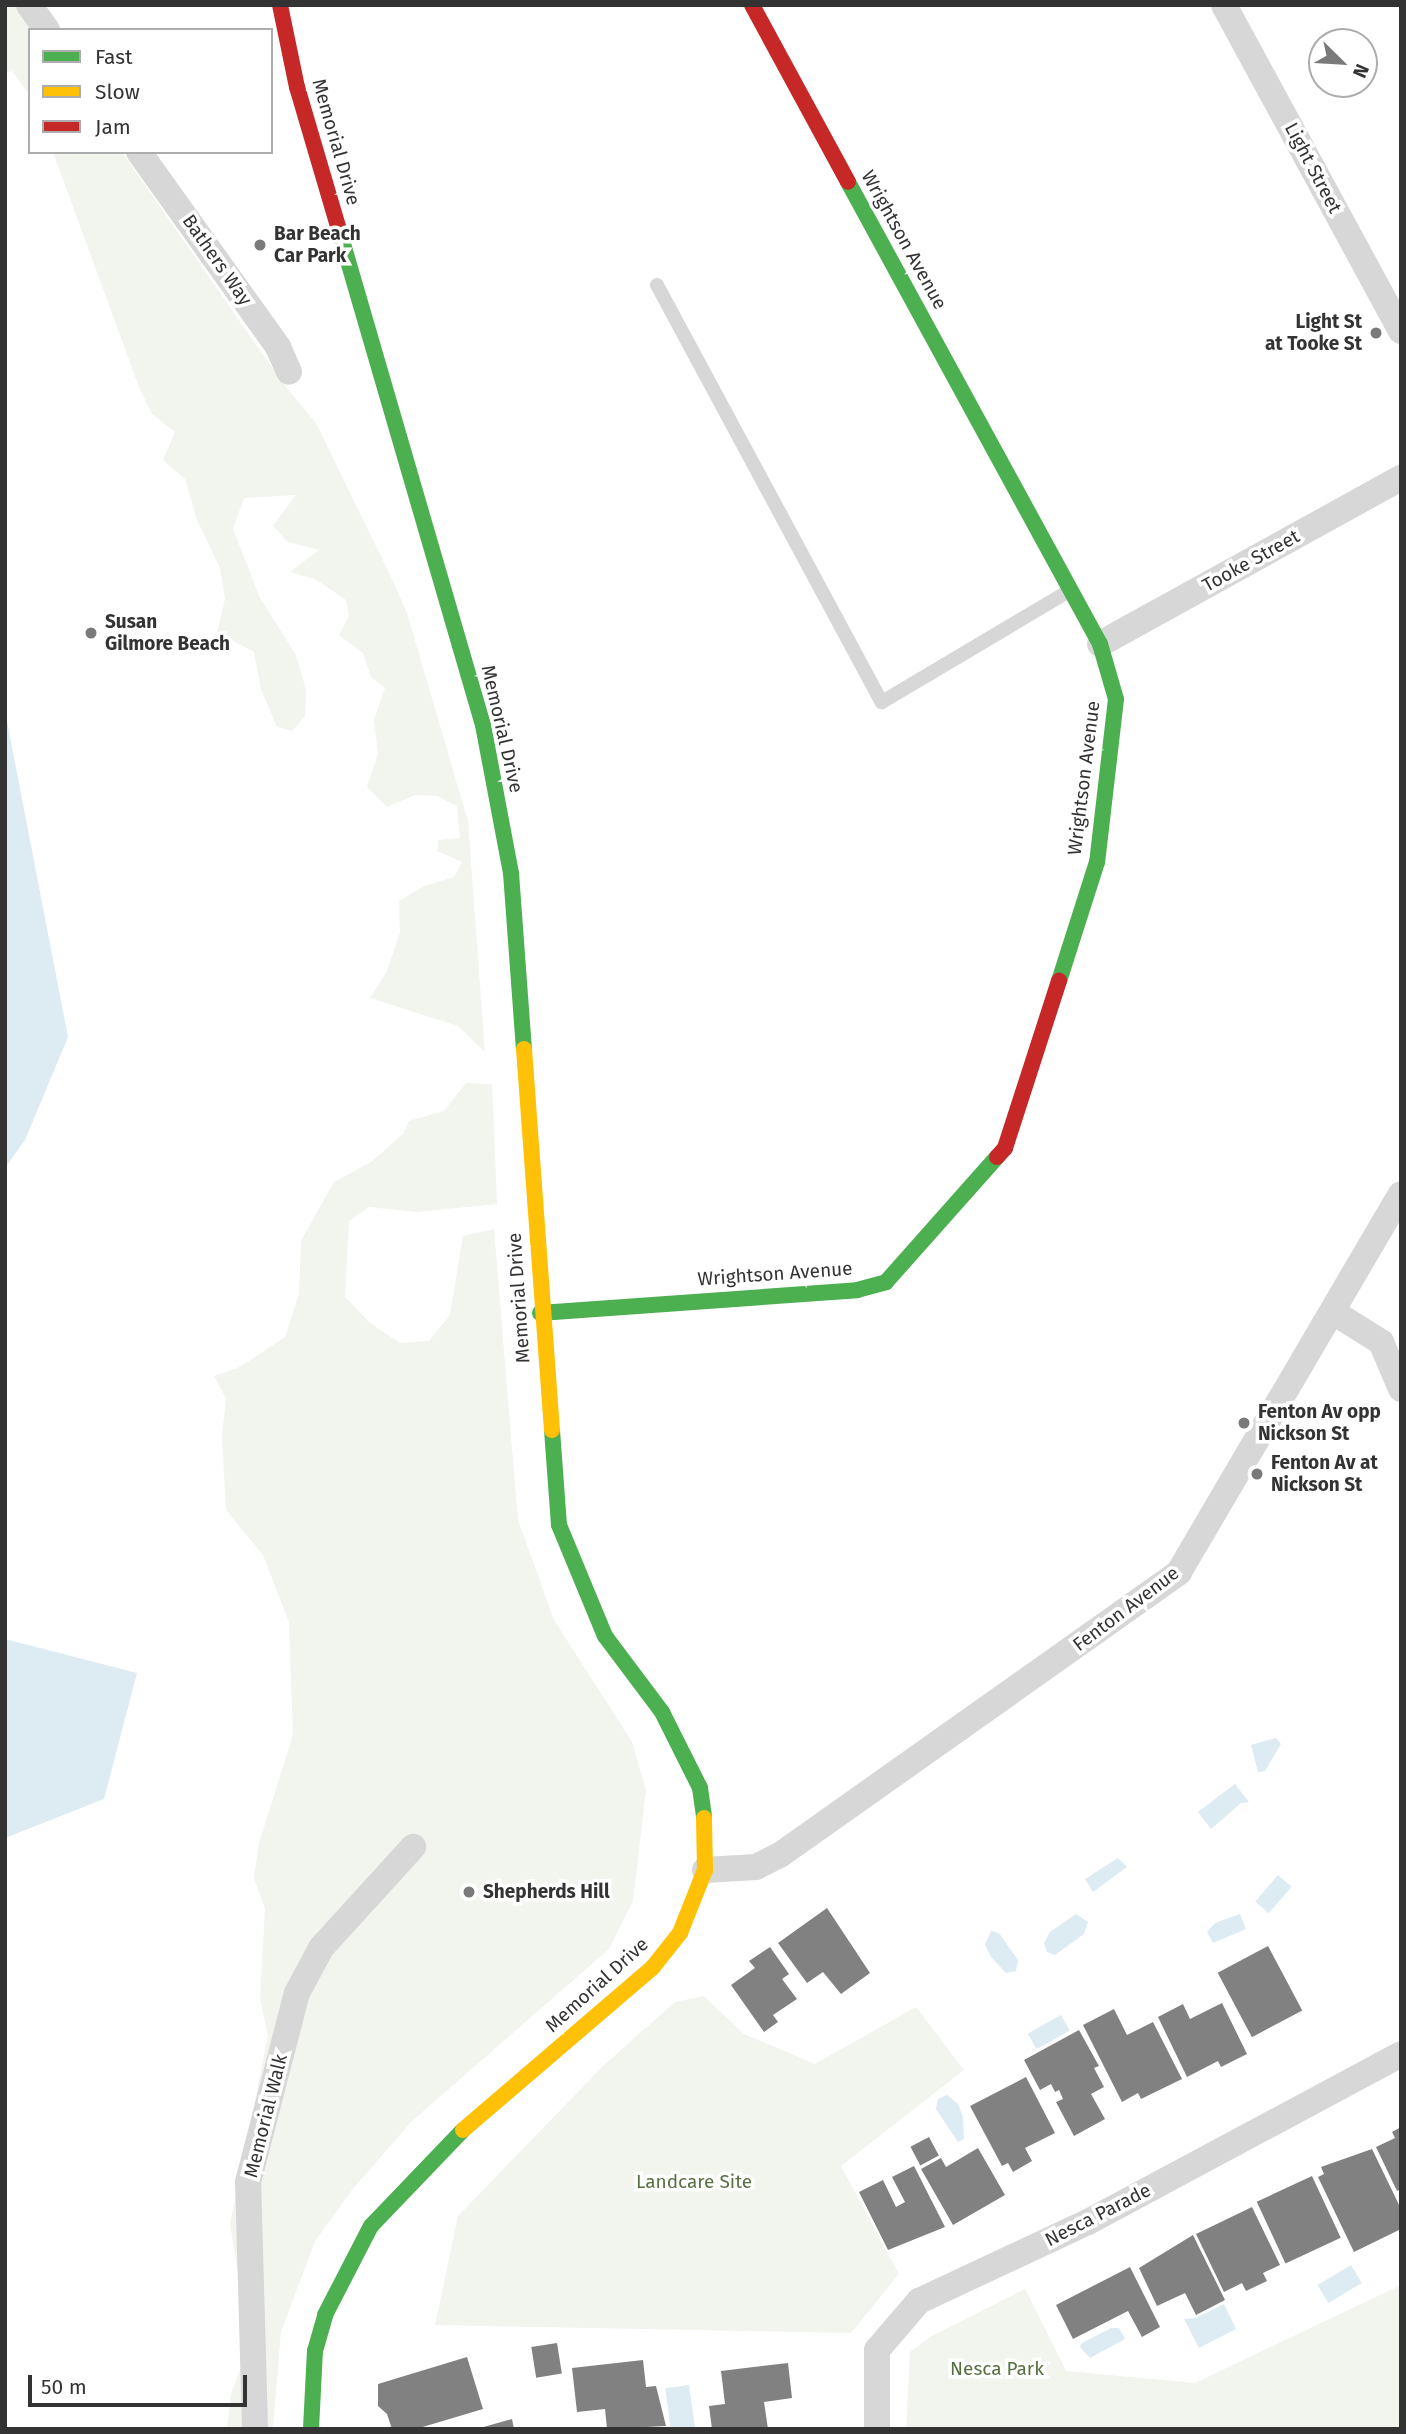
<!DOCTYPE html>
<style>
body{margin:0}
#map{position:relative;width:1406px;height:2434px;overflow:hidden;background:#fff;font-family:"Fira Sans",sans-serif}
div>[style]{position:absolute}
.green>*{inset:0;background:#f1f5ed}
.water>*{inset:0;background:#ddebf3;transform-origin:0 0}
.building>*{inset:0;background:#818181;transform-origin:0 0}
.lane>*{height:14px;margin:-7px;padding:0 7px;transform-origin:7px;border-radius:7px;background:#d7d7d7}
.street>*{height:26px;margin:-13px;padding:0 13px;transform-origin:13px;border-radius:13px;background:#d7d7d7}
.fast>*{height:16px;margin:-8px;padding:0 8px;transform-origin:8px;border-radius:8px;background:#4caf50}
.slow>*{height:16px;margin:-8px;padding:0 8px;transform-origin:8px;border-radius:8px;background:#ffc107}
.jam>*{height:16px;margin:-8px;padding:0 8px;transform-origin:8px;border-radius:8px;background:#c62828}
.dots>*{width:19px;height:19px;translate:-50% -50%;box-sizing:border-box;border:4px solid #fff;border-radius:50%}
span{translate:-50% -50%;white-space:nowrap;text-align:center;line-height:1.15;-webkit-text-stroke:7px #fff;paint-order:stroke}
.street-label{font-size:19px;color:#333}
.poi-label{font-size:19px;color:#333;font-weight:700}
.left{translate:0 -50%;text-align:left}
.right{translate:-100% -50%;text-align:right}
.park-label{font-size:19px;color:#56703f}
.frame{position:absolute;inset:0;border:7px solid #333;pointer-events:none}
.legend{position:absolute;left:28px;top:28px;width:245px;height:126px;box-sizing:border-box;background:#fff;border:2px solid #adadad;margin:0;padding:9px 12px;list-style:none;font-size:21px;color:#333}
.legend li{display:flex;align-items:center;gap:14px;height:35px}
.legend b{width:35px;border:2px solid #adadad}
.north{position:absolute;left:1308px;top:28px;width:70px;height:70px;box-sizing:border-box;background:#fff;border:2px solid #adadad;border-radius:50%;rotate:114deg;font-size:19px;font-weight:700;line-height:28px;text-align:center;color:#333}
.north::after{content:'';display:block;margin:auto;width:24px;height:32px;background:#7a7a7a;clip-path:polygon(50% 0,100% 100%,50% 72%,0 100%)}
.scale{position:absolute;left:28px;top:2375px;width:219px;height:32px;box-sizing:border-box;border:4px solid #333;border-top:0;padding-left:9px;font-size:21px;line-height:24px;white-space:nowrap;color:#333;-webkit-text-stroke:5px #fff;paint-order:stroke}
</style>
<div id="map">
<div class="green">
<div style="clip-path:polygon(5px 5px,14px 5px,33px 30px,30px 30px,30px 96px,12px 71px,5px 74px)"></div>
<div style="clip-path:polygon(53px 152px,122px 152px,282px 382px,316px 423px,391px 577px,407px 613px,468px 821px,485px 1052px,458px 1026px,370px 998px,386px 973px,400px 933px,399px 901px,424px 886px,454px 877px,462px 862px,437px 851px,438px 840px,460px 838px,457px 806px,437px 796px,415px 795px,387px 807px,367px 787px,378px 754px,374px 720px,385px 688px,371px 677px,363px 653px,339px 635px,349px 616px,346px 600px,315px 579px,290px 572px,319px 550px,288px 542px,273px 526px,296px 495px,244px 498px,233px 529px,260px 598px,296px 655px,306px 690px,305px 716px,292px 731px,277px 727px,261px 689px,254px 652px,217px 632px,225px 599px,220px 568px,197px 520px,185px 479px,163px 460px,175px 432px,152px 414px,139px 387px)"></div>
<div style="clip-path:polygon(466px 1083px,492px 1084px,497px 1204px,417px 1212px,369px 1207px,349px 1221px,345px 1297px,370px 1323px,400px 1343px,429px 1341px,450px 1315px,463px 1236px,494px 1229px,518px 1520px,554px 1620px,632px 1742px,646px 1790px,633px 1901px,609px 1949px,412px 2121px,352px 2190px,315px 2241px,281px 2332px,273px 2429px,227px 2429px,231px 2395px,262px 2307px,240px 2285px,230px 2224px,268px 2036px,260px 1998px,265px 1909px,254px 1878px,259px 1843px,293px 1735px,289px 1622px,263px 1555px,226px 1510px,222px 1436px,226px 1398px,214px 1376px,240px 1367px,285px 1337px,299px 1294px,301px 1241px,334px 1182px,371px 1162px,403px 1134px,409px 1121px,444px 1111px)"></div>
<div style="clip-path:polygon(704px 1996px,744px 2034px,815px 2064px,916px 2007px,964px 2070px,841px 2166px,899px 2274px,851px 2333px,435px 2325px,458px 2216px,603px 2066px,675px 2002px)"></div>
<div style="clip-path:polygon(1401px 2285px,1401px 2429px,906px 2429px,910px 2352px,930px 2337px,1025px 2289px,1066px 2371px,1195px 2383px)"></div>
</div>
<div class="water">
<div style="clip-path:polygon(5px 711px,68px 1037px,25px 1140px,5px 1168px)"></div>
<div style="clip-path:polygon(5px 1639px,137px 1673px,104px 1799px,5px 1838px)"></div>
<div style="clip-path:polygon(1276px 1738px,1281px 1744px,1265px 1771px,1258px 1772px,1251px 1745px)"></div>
<div style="clip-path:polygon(1235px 1784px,1249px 1802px,1241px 1803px,1211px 1829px,1198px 1812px)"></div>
<div style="clip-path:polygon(1118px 1858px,1127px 1867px,1093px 1892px,1085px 1879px)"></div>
<div style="left:1278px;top:1875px;width:18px;height:35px;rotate:41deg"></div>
<div style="clip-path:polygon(1076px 1914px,1088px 1922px,1084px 1934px,1055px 1955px,1047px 1952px,1044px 1943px,1050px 1932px)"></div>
<div style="clip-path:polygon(1240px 1914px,1246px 1929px,1213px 1943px,1207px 1932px,1215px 1923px)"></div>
<div style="clip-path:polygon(991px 1931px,999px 1933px,1018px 1960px,1016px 1971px,1006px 1973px,991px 1957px,985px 1945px)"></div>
<div style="left:1061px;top:2015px;width:18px;height:38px;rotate:61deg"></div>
<div style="clip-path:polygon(947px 2095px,958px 2104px,963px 2117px,964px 2139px,958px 2142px,936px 2109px,938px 2099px)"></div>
<div style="left:1351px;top:2265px;width:21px;height:39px;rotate:59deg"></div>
<div style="clip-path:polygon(1224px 2304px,1236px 2329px,1199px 2348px,1184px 2319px,1196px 2318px)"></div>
<div style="clip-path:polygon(1111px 2328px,1119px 2328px,1125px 2339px,1090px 2358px,1080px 2347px,1082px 2343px)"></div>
<div style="left:689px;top:2385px;width:44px;height:24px;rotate:82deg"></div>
</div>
<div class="building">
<div style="clip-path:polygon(827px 1908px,870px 1973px,841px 1994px,823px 1972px,807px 1983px,778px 1943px)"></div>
<div style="left:1268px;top:1946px;width:73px;height:57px;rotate:62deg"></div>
<div style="clip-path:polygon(770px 1947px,789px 1974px,782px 1979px,797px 1999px,773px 2015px,778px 2022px,764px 2032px,731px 1985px,755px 1968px,749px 1961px)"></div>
<div style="clip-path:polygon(1222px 2003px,1247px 2054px,1221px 2067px,1218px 2061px,1187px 2077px,1158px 2017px,1183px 2004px,1190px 2019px)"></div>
<div style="clip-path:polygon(1114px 2009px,1127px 2035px,1153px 2022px,1182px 2079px,1141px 2099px,1138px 2093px,1122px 2102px,1083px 2025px)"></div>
<div style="clip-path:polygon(1079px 2030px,1099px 2066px,1094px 2068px,1104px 2087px,1091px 2094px,1105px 2119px,1074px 2136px,1056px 2102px,1063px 2099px,1059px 2090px,1055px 2092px,1051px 2084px,1040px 2090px,1024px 2060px)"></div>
<div style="clip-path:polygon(1026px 2077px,1055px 2133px,1025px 2148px,1032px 2161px,1013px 2172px,1008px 2163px,1002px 2166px,970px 2106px)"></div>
<div style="clip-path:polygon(1401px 2127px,1401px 2189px,1397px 2191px,1376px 2147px,1395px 2138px,1392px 2132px)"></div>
<div style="left:929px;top:2137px;width:21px;height:21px;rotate:62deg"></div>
<div style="clip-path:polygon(978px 2148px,1005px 2195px,953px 2225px,921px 2169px,941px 2158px,946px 2167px)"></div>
<div style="clip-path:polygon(1372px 2149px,1401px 2209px,1401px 2229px,1354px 2252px,1318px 2177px,1324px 2174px,1321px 2167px)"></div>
<div style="clip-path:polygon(914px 2166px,945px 2227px,888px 2250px,859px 2192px,883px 2180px,896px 2207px,905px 2202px,892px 2177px)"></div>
<div style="left:1312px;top:2176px;width:68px;height:61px;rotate:65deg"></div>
<div style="clip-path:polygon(1252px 2207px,1280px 2265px,1263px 2273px,1267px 2281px,1246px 2291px,1242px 2283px,1224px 2292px,1196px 2234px)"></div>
<div style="clip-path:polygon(1193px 2235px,1225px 2300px,1196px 2315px,1185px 2293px,1157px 2306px,1139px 2268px)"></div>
<div style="clip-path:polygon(1130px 2267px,1160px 2327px,1142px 2337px,1128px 2311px,1073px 2339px,1056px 2305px)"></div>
<div style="left:557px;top:2343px;width:31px;height:26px;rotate:81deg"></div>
<div style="clip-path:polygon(467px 2357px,483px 2409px,416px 2429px,392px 2429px,387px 2414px,378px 2406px,378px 2384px)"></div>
<div style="clip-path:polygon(643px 2360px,646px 2387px,656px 2386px,666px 2426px,607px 2429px,605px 2409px,577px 2412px,572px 2368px)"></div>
<div style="clip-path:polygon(788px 2363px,792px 2398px,764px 2402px,768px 2429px,712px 2429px,709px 2406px,725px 2404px,721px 2371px)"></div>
<div style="clip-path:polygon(512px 2419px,514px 2429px,480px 2429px,480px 2428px)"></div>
</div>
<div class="lane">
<div style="left:657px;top:285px;width:474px;rotate:61.7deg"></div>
<div style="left:882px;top:702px;width:217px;rotate:-30.7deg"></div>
</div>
<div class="street">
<div style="left:29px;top:5px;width:31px;rotate:54deg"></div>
<div style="left:1224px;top:5px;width:371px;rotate:61.5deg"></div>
<div style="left:139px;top:152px;width:239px;rotate:54.5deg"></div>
<div style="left:278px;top:347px;width:27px;rotate:66deg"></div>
<div style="left:1100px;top:644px;width:344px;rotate:-28.9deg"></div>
<div style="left:1333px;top:1312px;width:57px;rotate:32deg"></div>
<div style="left:1381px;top:1342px;width:51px;rotate:66.9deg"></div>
<div style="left:705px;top:1870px;width:51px;rotate:-3.4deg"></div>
<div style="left:756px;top:1867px;width:27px;rotate:-27deg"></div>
<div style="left:780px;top:1855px;width:489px;rotate:-35.3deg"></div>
<div style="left:1179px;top:1572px;width:438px;rotate:-59.6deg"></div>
<div style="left:255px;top:2429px;width:247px;rotate:-91.6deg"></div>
<div style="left:248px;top:2182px;width:195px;rotate:-75.5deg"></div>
<div style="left:297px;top:1993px;width:51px;rotate:-61.9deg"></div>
<div style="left:321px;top:1948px;width:137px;rotate:-47.7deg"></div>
<div style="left:877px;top:2429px;width:79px;rotate:-90deg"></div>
<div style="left:877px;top:2350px;width:65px;rotate:-49.4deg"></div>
<div style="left:919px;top:2301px;width:187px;rotate:-25.1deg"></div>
<div style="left:1088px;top:2222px;width:355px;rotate:-28.2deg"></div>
</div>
<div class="fast">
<div style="left:848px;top:182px;width:526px;rotate:61.39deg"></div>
<div style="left:1100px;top:644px;width:57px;rotate:73.8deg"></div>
<div style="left:1116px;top:699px;width:164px;rotate:96.6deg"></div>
<div style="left:1097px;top:862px;width:125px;rotate:107.7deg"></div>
<div style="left:339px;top:230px;width:516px;rotate:73.78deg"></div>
<div style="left:483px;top:725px;width:151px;rotate:79.3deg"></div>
<div style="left:511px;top:873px;width:176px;rotate:85.8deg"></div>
<div style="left:540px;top:1313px;width:318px;rotate:-4.1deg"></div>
<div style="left:857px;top:1290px;width:30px;rotate:-15deg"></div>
<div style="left:886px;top:1282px;width:167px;rotate:-48.4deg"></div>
<div style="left:552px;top:1430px;width:95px;rotate:85.8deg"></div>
<div style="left:559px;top:1525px;width:120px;rotate:67.5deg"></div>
<div style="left:605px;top:1636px;width:95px;rotate:53.1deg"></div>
<div style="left:662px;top:1712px;width:85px;rotate:63.4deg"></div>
<div style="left:700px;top:1788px;width:30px;rotate:82deg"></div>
<div style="left:311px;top:2429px;width:78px;rotate:-87.1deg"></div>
<div style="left:315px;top:2351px;width:37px;rotate:-74deg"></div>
<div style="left:325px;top:2315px;width:100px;rotate:-62.7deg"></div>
<div style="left:371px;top:2226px;width:133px;rotate:-46.2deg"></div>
</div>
<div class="slow">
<div style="left:524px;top:1049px;width:382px;rotate:85.8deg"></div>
<div style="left:463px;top:2130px;width:250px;rotate:-40.6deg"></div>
<div style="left:653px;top:1967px;width:43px;rotate:-51.5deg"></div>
<div style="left:680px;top:1933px;width:68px;rotate:-68.4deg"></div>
<div style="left:705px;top:1870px;width:52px;rotate:-91.1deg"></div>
</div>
<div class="jam">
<div style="left:280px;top:5px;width:84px;rotate:78.3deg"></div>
<div style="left:297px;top:87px;width:149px;rotate:73.6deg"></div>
<div style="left:752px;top:5px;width:201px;rotate:61.5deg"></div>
<div style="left:997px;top:1157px;width:12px;rotate:-48deg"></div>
<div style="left:1005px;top:1148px;width:176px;rotate:-72.1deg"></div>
</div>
<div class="dots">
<div style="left:260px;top:245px;background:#7a7a7a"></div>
<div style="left:1376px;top:333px;background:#7a7a7a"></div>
<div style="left:91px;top:633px;background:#7a7a7a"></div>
<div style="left:1244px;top:1423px;background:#7a7a7a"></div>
<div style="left:1257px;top:1474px;background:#7a7a7a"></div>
<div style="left:469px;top:1892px;background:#7a7a7a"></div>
</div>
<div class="street-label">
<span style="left:336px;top:142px;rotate:74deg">Memorial Drive</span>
<span style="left:1313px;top:168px;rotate:62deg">Light Street</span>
<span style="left:904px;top:240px;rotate:61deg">Wrightson Avenue</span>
<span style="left:217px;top:260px;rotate:55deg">Bathers Way</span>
<span style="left:1251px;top:561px;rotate:-29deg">Tooke Street</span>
<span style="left:502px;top:729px;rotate:77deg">Memorial Drive</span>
<span style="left:1084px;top:778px;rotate:-83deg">Wrightson Avenue</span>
<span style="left:775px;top:1274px;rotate:-4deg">Wrightson Avenue</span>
<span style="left:519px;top:1298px;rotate:-94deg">Memorial Drive</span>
<span style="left:1126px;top:1609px;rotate:-37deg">Fenton Avenue</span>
<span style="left:597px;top:1985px;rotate:-42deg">Memorial Drive</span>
<span style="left:266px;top:2116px;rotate:-76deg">Memorial Walk</span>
<span style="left:1098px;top:2215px;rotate:-27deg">Nesca Parade</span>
</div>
<div class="poi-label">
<span class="left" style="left:274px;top:245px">Bar Beach<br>Car Park</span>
<span class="right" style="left:1362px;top:333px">Light St<br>at Tooke St</span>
<span class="left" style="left:105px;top:633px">Susan<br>Gilmore Beach</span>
<span class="left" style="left:1258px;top:1423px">Fenton Av opp<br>Nickson St</span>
<span class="left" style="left:1271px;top:1474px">Fenton Av at<br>Nickson St</span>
<span class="left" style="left:483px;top:1892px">Shepherds Hill</span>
</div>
<div class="park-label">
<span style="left:694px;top:2182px">Landcare Site</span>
<span style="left:997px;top:2369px">Nesca Park</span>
</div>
<div class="frame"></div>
<ul class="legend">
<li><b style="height:9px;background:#4caf50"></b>Fast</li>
<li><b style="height:9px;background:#ffc107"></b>Slow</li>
<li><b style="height:9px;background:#c62828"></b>Jam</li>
</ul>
<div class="north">N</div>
<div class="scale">50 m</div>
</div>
